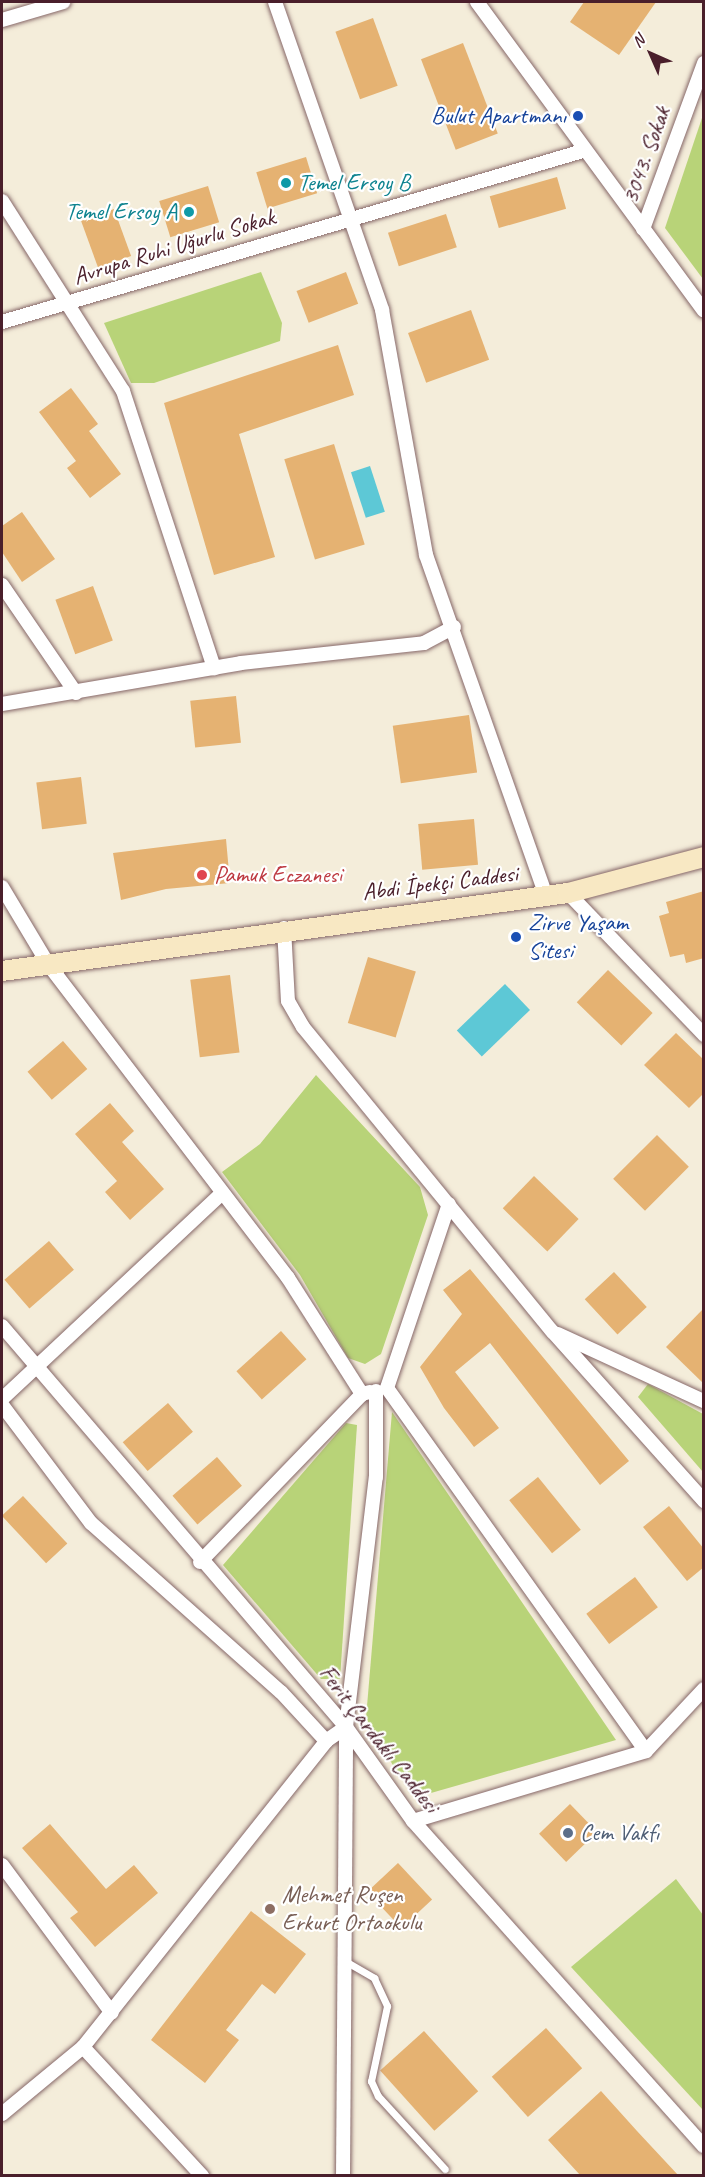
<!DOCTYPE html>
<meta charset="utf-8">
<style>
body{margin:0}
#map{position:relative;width:705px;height:2177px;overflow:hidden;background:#f4edda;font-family:Caveat,sans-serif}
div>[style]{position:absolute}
.green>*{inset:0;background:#b8d378}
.water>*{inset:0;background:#5dc8d6;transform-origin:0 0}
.building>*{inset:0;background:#e5b272;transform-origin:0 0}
.roads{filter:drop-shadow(0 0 2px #866768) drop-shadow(0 0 2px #866768)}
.lane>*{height:7px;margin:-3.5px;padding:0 3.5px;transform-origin:3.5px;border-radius:3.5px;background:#fff}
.street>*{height:14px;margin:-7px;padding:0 7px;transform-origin:7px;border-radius:7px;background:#fff}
.secondary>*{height:20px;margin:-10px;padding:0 10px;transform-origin:10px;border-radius:10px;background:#f8e8c3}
.dots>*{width:16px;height:16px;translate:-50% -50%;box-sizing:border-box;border:3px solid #fff;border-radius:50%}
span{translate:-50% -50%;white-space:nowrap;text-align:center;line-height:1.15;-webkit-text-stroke:4.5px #fff;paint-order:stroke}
.transit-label{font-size:24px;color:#164399}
.right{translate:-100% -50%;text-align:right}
.left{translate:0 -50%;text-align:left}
.street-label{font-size:24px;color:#4a1f2b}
.culture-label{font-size:24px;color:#0d838f}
.health-label{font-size:24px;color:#be3a42}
.service-label{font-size:24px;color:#4e5e75}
.education-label{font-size:24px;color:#785e54}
.frame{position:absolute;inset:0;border:3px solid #4a1f2b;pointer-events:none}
.north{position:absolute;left:621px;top:24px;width:60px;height:60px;-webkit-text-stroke:4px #fff;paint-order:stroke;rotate:315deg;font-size:16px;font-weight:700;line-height:24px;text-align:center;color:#4a1f2b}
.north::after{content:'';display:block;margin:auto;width:21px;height:27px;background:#4a1f2b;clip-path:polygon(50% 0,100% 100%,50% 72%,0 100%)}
</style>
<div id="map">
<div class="green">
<div style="clip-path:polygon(703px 115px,703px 279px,665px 228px)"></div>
<div style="clip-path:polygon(261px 272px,282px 323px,280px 341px,154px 383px,131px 383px,104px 323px)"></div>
<div style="clip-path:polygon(316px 1075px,420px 1187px,428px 1215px,381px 1354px,365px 1364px,348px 1358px,300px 1275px,222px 1172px,260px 1144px)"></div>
<div style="clip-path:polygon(648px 1384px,703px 1414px,703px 1472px,638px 1397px)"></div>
<div style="clip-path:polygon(392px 1412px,616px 1740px,424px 1795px,399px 1776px,366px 1718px)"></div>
<div style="clip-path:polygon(346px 1423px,357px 1425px,340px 1679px,321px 1679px,223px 1565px)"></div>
<div style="clip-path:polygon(676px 1879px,703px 1915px,703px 2110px,571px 1967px)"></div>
</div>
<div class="water">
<div style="left:370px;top:466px;width:48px;height:20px;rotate:72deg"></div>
<div style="left:505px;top:984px;width:36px;height:67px;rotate:46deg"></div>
</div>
<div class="building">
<div style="clip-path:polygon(584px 2px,656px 2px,619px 55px,570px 22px)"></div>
<div style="left:373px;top:18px;width:72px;height:40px;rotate:70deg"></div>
<div style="left:463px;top:43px;width:97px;height:45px;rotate:69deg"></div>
<div style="left:306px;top:157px;width:38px;height:52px;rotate:73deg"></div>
<div style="left:557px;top:177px;width:33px;height:70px;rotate:74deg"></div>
<div style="left:208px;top:186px;width:38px;height:51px;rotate:73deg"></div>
<div style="left:114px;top:209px;width:50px;height:35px;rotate:70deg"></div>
<div style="left:446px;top:214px;width:35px;height:61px;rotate:72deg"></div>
<div style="left:346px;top:272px;width:34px;height:53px;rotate:69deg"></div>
<div style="left:471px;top:310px;width:53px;height:67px;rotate:70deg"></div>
<div style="clip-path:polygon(338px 345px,354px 395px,239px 434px,275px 557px,214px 575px,164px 403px)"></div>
<div style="clip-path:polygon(71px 388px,98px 424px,89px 431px,121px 474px,90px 498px,67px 468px,76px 461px,39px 412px)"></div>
<div style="left:334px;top:444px;width:105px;height:52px;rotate:73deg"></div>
<div style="clip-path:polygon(22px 512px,55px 559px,22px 582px,2px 552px,2px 526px)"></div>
<div style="left:93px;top:586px;width:58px;height:40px;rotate:70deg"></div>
<div style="left:236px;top:696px;width:47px;height:46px;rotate:84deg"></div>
<div style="left:469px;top:715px;width:58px;height:77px;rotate:82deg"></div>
<div style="left:81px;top:777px;width:47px;height:45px;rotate:83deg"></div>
<div style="left:474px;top:819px;width:46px;height:56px;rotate:85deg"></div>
<div style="clip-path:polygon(226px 839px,230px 883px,166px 889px,121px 900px,113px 853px)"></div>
<div style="clip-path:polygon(704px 891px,704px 958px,686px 963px,684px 954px,670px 957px,659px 916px,669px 913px,666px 902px)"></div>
<div style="left:368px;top:957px;width:50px;height:69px;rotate:17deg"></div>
<div style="left:608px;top:970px;width:62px;height:45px;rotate:44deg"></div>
<div style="left:230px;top:975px;width:78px;height:40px;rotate:83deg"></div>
<div style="clip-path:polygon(676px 1033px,704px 1060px,704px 1093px,689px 1108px,644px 1065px)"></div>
<div style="left:63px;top:1041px;width:37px;height:47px;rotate:49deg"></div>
<div style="clip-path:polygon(110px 1103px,134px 1131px,122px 1142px,164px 1189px,130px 1220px,105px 1192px,117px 1181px,75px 1134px)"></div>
<div style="left:657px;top:1135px;width:45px;height:62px;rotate:45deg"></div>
<div style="left:534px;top:1176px;width:62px;height:45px;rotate:44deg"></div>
<div style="left:49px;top:1241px;width:38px;height:59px;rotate:49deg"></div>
<div style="clip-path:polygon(470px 1269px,629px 1461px,600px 1485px,490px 1343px,455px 1372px,499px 1428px,474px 1447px,444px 1408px,420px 1367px,462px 1314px,443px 1290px)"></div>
<div style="left:614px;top:1272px;width:48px;height:40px;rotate:47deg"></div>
<div style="clip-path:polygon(704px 1308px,704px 1384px,666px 1347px)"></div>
<div style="left:281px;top:1331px;width:38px;height:60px;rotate:48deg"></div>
<div style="left:168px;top:1403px;width:38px;height:60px;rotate:49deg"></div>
<div style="left:217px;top:1457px;width:38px;height:59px;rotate:49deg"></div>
<div style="left:538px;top:1477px;width:68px;height:37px;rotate:51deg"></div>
<div style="left:23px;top:1496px;width:65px;height:29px;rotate:47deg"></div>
<div style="clip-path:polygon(669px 1506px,704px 1549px,704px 1567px,687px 1581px,643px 1527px)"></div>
<div style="left:635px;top:1577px;width:38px;height:61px;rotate:53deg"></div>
<div style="left:570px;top:1804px;width:39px;height:43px;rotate:46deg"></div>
<div style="clip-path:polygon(50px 1824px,106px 1889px,134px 1865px,158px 1893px,95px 1947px,70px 1918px,78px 1912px,22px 1848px)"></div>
<div style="left:398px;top:1863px;width:50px;height:42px;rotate:47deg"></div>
<div style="clip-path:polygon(251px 1911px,306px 1954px,275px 1994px,262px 1984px,226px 2030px,239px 2040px,205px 2083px,151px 2040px)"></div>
<div style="left:546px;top:2028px;width:54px;height:73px;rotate:48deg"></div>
<div style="left:424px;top:2031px;width:81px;height:59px;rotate:48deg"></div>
<div style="clip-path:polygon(601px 2091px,637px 2131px,678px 2175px,580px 2175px,548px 2140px)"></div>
</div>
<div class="roads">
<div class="lane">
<div style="left:345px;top:1961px;width:34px;rotate:30deg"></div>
<div style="left:374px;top:1978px;width:31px;rotate:65deg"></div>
<div style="left:387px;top:2006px;width:77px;rotate:102deg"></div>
<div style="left:371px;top:2081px;width:17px;rotate:65deg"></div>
<div style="left:378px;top:2096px;width:99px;rotate:47.5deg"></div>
</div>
<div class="street">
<div style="left:275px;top:2px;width:326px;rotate:70.8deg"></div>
<div style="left:382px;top:310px;width:249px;rotate:79.8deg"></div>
<div style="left:426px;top:555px;width:361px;rotate:70.6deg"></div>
<div style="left:477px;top:2px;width:383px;rotate:53.7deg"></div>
<div style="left:2px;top:20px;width:64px;rotate:-16.4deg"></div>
<div style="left:2px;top:201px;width:225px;rotate:57.5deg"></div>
<div style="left:123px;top:391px;width:292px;rotate:71.8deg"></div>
<div style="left:643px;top:229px;width:177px;rotate:-69.8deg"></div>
<div style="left:2px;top:322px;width:606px;rotate:-16.4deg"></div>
<div style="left:2px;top:585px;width:131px;rotate:55.6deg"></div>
<div style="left:2px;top:704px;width:242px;rotate:-9.7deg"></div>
<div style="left:241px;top:663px;width:184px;rotate:-6.2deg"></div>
<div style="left:424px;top:643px;width:34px;rotate:-28deg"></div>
<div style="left:2px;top:887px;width:90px;rotate:59.1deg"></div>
<div style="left:48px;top:964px;width:395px;rotate:52.6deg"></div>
<div style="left:288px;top:1278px;width:138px;rotate:57.5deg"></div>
<div style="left:568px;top:893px;width:197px;rotate:46.2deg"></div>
<div style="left:284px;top:928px;width:73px;rotate:86.9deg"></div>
<div style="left:288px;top:1001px;width:30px;rotate:60deg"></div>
<div style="left:303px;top:1027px;width:394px;rotate:50.7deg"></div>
<div style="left:553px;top:1332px;width:227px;rotate:48.2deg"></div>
<div style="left:2px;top:1326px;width:528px;rotate:49.38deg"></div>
<div style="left:346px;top:1727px;width:115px;rotate:54.5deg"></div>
<div style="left:413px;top:1821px;width:436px;rotate:48.2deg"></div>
<div style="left:558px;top:1334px;width:161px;rotate:24.7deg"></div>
<div style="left:387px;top:1388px;width:446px;rotate:54.5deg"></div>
<div style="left:387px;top:1388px;width:194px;rotate:-71.4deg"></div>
<div style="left:2px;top:1399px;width:301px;rotate:-43.1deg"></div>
<div style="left:2px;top:1405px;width:148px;rotate:53deg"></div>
<div style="left:91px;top:1523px;width:254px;rotate:41.7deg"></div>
<div style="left:281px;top:1692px;width:67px;rotate:47.4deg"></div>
<div style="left:200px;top:1562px;width:233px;rotate:-46deg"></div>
<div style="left:362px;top:1394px;width:8px;rotate:-14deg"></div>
<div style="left:413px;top:1821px;width:243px;rotate:-16.7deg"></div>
<div style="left:646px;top:1751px;width:85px;rotate:-46.9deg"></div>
<div style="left:2px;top:1865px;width:184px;rotate:53.4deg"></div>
<div style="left:83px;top:2047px;width:391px;rotate:-51.5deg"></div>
<div style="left:326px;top:1741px;width:24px;rotate:-35deg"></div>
<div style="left:2px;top:2114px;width:105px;rotate:-39.6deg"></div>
<div style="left:83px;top:2047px;width:176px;rotate:47.3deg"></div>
<div style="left:343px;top:2176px;width:449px;rotate:-89.6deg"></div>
<div style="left:346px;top:1727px;width:252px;rotate:-83.2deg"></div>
<div style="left:376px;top:1477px;width:86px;rotate:-90deg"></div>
</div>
<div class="secondary">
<div style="left:2px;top:971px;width:571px;rotate:-7.85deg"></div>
<div style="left:568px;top:893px;width:141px;rotate:-14.8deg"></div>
</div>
</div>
<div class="dots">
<div style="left:578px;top:116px;background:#1a4fb4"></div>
<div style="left:286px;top:183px;background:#0f9aa8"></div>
<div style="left:189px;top:212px;background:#0f9aa8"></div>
<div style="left:202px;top:875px;background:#e0444e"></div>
<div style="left:516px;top:937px;background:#1a4fb4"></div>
<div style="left:568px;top:1833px;background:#5c6f8a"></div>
<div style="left:270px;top:1909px;background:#8d6e63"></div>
</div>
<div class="transit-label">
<span class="right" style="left:566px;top:116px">Bulut Apartmanı</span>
<span class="left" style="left:528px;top:937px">Zirve Yaşam<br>Sitesi</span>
</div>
<div class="street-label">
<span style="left:646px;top:155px;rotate:-70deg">3043. Sokak</span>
<span style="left:174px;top:247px;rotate:-17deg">Avrupa Ruhi Uğurlu Sokak</span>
<span style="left:440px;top:883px;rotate:-7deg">Abdi İpekçi Caddesi</span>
<span style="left:379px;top:1739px;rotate:52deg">Ferit Çardaklı Caddesi</span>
</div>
<div class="culture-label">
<span class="left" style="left:298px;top:183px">Temel Ersoy B</span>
<span class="right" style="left:177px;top:212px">Temel Ersoy A</span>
</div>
<div class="health-label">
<span class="left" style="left:214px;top:875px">Pamuk Eczanesi</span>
</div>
<div class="service-label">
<span class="left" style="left:580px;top:1833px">Cem Vakfı</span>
</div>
<div class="education-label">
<span class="left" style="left:282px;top:1909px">Mehmet Ruşen<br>Erkurt Ortaokulu</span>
</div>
<div class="frame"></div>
<div class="north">N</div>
</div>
